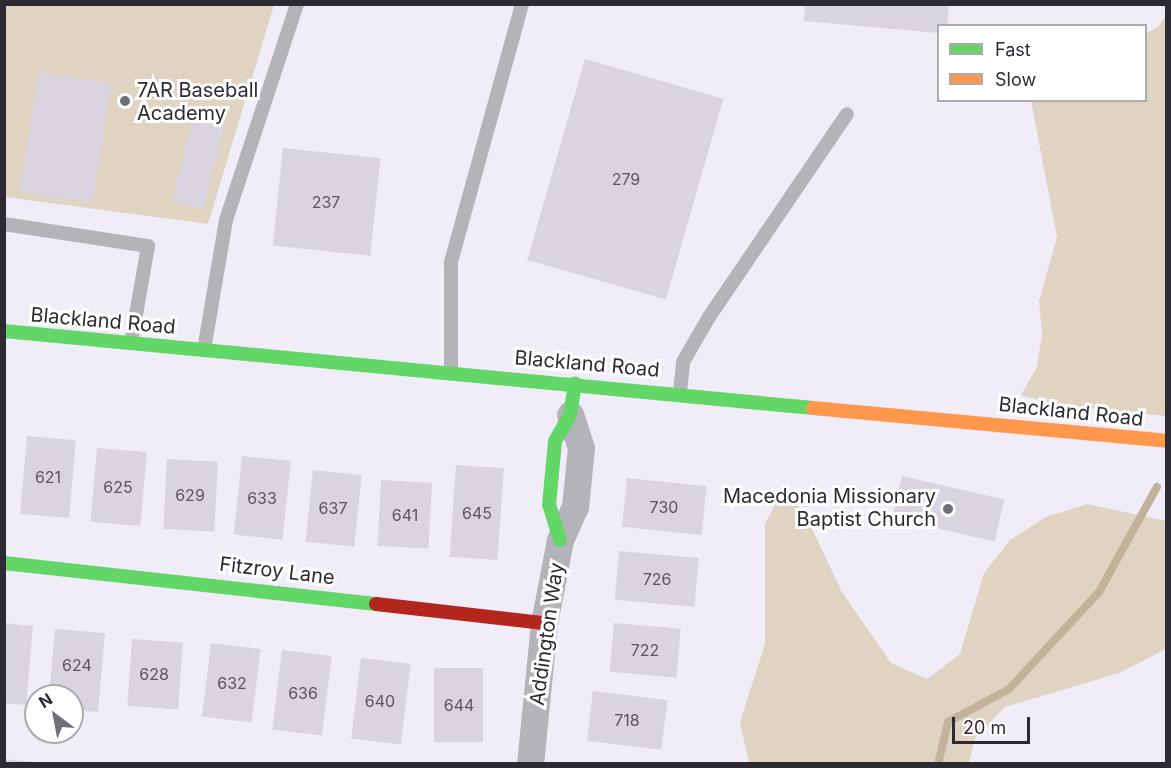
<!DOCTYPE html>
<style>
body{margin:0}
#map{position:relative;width:1171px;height:768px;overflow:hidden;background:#f0ecf8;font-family:Inter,sans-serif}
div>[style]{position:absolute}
.green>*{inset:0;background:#dfd4c2}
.stream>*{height:8px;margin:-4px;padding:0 4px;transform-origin:4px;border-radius:4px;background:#c0b39a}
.building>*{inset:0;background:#d9d4e0;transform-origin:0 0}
.lane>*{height:14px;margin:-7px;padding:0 7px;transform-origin:7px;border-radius:7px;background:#b5b3ba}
.street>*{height:27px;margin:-13.5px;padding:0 13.5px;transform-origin:13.5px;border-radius:13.5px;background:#b5b3ba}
.fast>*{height:14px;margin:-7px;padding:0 7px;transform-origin:7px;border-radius:7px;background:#63d668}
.slow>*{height:14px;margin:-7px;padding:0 7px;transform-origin:7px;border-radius:7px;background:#ff974d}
.jam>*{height:14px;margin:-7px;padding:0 7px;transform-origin:7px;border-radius:7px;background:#b3261e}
.dots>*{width:16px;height:16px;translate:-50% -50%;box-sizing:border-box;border:3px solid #fff;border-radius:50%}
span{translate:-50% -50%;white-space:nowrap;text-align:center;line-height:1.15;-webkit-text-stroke:6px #fff;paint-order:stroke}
.number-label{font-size:16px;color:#5a555f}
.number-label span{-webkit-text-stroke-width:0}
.poi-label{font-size:20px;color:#2e2a33}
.left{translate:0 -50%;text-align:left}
.right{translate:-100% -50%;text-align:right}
.street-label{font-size:20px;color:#2e2a33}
.frame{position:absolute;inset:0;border:6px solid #2e2a33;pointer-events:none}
.legend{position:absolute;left:937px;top:24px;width:210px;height:78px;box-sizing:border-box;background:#fff;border:2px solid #abaaad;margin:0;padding:8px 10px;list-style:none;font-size:18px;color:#2e2a33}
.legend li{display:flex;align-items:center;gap:12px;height:30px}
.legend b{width:30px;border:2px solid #abaaad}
.north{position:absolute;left:24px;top:684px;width:60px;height:60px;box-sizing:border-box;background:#fff;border:2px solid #abaaad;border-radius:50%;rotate:328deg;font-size:16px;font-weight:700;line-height:24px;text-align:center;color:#2e2a33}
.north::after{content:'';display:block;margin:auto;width:21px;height:27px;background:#726e78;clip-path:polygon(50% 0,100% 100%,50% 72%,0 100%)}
.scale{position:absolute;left:952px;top:717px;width:78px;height:27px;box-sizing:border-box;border:3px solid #2e2a33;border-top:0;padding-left:8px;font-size:18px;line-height:21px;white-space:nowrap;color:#2e2a33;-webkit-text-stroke:4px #fff;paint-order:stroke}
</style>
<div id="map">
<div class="green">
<div style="clip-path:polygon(5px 5px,274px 5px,208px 224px,5px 197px)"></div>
<div style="clip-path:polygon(1166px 15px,1166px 416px,1053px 404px,1021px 395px,1037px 367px,1042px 334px,1039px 301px,1057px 237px,1031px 101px,1146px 100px,1146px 33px,1158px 27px)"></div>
<div style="clip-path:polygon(785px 486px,807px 518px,842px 592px,891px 663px,927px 679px,960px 654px,984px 573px,1010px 540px,1046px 517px,1087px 504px,1166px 521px,1166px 649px,1119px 673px,1005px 707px,975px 738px,969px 763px,749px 763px,740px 722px,765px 644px,765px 524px)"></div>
</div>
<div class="stream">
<div style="left:938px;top:764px;width:43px;rotate:-76.6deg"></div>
<div style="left:948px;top:722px;width:69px;rotate:-28.4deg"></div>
<div style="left:1009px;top:689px;width:132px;rotate:-47.1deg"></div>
<div style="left:1099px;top:592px;width:120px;rotate:-61.1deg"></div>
</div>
<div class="building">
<div style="clip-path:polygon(805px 4px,949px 4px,947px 26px,938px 26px,938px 33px,804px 21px)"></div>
<div style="left:585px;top:59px;width:144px;height:209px;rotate:16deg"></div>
<div style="left:39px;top:72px;width:73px;height:121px;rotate:9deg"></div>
<div style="left:195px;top:111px;width:32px;height:93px;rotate:14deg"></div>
<div style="left:283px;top:148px;width:98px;height:98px;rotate:6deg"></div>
<div style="left:27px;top:436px;width:49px;height:78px;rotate:5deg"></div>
<div style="left:97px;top:448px;width:50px;height:74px;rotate:5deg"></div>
<div style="left:242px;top:456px;width:49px;height:79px;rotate:6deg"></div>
<div style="left:167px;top:459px;width:51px;height:70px;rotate:3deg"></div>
<div style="left:456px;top:465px;width:48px;height:92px;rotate:4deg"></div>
<div style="left:313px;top:470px;width:49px;height:72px;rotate:6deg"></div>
<div style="left:902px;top:476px;width:105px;height:43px;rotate:13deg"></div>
<div style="left:627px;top:478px;width:80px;height:49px;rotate:6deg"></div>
<div style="left:381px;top:480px;width:51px;height:66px;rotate:3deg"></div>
<div style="left:619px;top:551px;width:80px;height:49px;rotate:5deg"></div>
<div style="clip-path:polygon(4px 623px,33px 626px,26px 705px,4px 703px)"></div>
<div style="left:614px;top:623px;width:67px;height:49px;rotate:5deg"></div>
<div style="clip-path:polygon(55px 629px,105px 633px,98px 712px,72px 710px,72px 696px,49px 696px)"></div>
<div style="left:132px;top:639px;width:51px;height:67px;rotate:4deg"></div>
<div style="left:211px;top:643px;width:50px;height:74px;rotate:7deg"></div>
<div style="left:282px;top:650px;width:50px;height:80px;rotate:7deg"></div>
<div style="left:361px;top:658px;width:50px;height:81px;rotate:7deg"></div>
<div style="left:483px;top:668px;width:74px;height:49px;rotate:90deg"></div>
<div style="left:593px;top:691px;width:75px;height:50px;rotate:7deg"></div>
<div style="clip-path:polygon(4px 759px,34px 762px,34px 764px,4px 764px)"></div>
</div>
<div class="lane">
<div style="left:4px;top:224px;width:146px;rotate:8.7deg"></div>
<div style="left:148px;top:246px;width:98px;rotate:99.9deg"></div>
<div style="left:204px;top:350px;width:132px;rotate:-80.4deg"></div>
<div style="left:226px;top:220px;width:227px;rotate:-71.8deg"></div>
<div style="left:451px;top:372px;width:110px;rotate:-90deg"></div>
<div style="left:451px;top:262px;width:268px;rotate:-74.6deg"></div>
<div style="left:680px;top:392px;width:30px;rotate:-84deg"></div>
<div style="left:683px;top:362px;width:52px;rotate:-60deg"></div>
<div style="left:709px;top:317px;width:245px;rotate:-55.8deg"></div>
</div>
<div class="street">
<div style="left:530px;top:764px;width:142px;rotate:-84.3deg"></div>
<div style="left:544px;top:623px;width:85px;rotate:-79.1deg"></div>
<div style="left:560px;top:540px;width:36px;rotate:-66deg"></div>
<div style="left:575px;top:507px;width:59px;rotate:-84.2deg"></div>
<div style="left:581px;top:448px;width:35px;rotate:-108deg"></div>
</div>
<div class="fast">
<div style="left:4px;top:331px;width:813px;rotate:5.44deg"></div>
<div style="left:560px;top:540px;width:37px;rotate:-107deg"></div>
<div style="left:549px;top:505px;width:64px;rotate:-84.6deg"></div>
<div style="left:555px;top:441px;width:30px;rotate:-60deg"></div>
<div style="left:570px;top:415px;width:32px;rotate:-81deg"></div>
<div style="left:4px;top:563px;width:374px;rotate:6.3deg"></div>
</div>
<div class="slow">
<div style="left:813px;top:408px;width:355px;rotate:5.3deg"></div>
</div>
<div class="jam">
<div style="left:376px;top:604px;width:169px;rotate:6.5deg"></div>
</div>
<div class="dots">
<div style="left:125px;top:101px;background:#726e78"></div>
<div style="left:948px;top:509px;background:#726e78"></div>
</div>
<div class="number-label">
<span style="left:626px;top:179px">279</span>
<span style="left:326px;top:202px">237</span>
<span style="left:48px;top:477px">621</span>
<span style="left:118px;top:487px">625</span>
<span style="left:190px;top:495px">629</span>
<span style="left:262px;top:498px">633</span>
<span style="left:664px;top:507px">730</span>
<span style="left:333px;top:508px">637</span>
<span style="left:477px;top:513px">645</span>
<span style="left:405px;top:515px">641</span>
<span style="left:657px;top:579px">726</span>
<span style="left:645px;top:650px">722</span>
<span style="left:77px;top:665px">624</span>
<span style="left:154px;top:674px">628</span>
<span style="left:232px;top:683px">632</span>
<span style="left:303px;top:693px">636</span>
<span style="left:380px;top:701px">640</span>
<span style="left:459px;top:705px">644</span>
<span style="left:627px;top:720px">718</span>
</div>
<div class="poi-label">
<span class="left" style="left:137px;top:102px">7AR Baseball<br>Academy</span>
<span class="right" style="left:936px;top:508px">Macedonia Missionary<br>Baptist Church</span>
</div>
<div class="street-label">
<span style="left:103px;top:321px;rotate:5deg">Blackland Road</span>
<span style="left:587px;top:364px;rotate:5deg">Blackland Road</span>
<span style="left:1071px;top:412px;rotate:6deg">Blackland Road</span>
<span style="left:277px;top:571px;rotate:7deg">Fitzroy Lane</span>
<span style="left:547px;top:634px;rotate:-82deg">Addington Way</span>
</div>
<div class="frame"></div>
<ul class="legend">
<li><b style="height:8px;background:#63d668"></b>Fast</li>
<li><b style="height:8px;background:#ff974d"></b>Slow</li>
</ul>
<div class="north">N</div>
<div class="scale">20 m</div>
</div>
